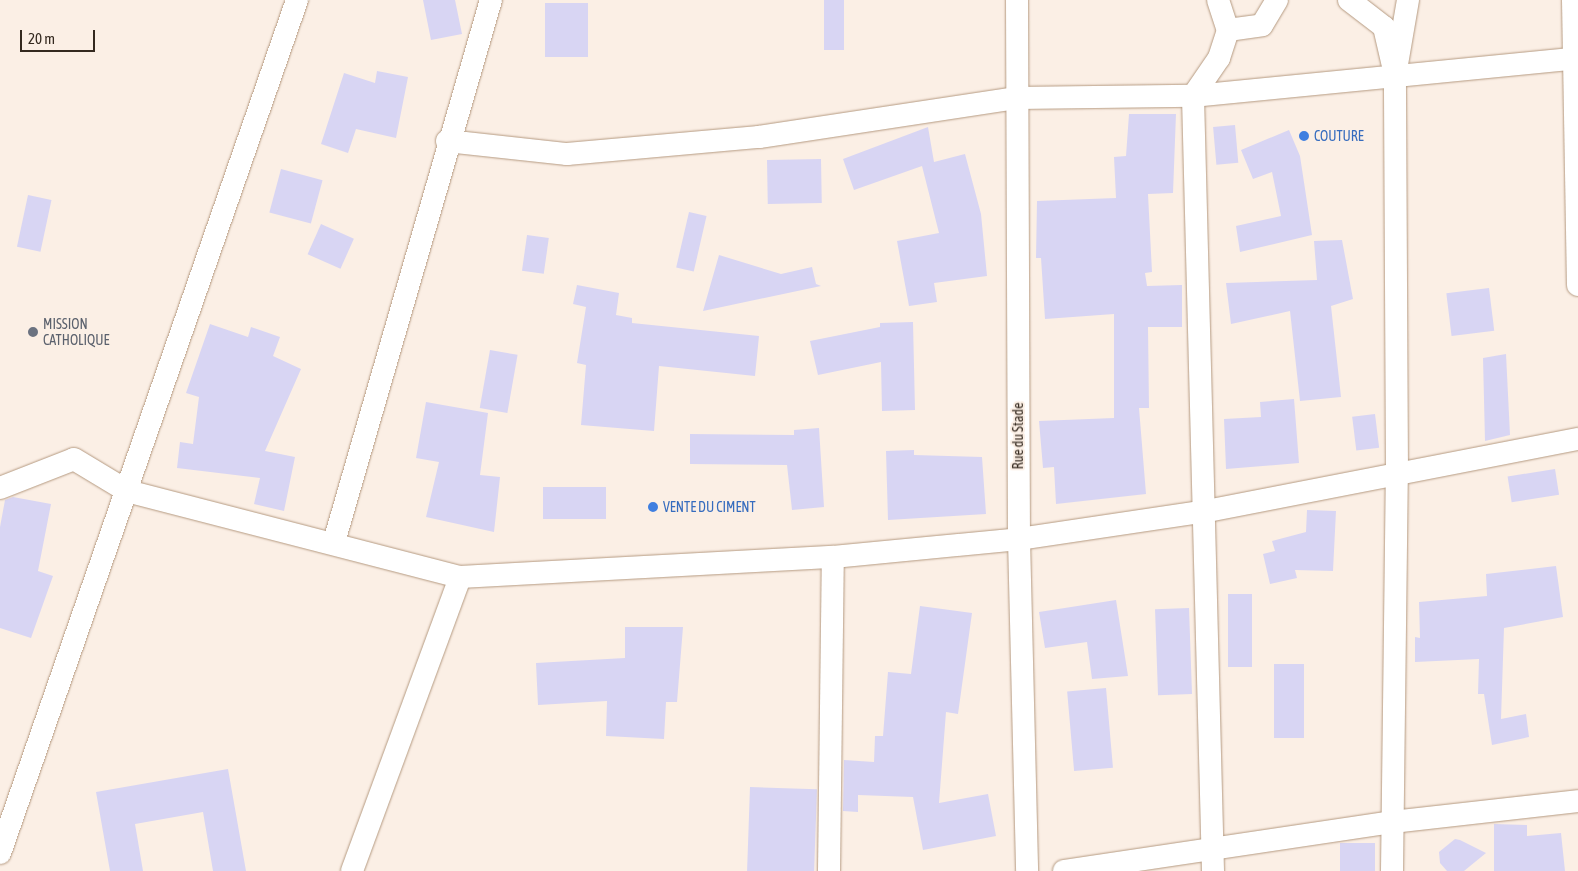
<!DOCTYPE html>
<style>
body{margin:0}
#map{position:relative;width:1578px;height:871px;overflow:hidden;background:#fbefe5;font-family:"Asap Condensed",sans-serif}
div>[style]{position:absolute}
.building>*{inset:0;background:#d8d5f3;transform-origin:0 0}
.roads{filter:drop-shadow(0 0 1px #b59a81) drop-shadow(0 0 1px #b59a81)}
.minor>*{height:22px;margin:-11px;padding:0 11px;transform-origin:11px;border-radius:11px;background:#fff}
.dots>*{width:14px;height:14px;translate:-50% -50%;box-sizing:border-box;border:2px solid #fbefe5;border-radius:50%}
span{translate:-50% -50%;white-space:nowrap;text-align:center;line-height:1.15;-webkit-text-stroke:4px #fbefe5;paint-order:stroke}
.shop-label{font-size:14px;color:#366cbe}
.left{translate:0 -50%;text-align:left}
.worship-label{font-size:14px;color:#5b616d}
.street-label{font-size:14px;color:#34291f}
.scale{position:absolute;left:20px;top:30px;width:75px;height:22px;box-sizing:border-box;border:2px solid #34291f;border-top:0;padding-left:6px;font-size:15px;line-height:18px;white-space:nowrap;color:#34291f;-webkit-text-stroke:4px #fbefe5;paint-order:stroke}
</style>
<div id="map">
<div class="building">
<div style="clip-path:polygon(423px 0,455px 0,462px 34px,431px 40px)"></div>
<div style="left:824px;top:0;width:20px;height:50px"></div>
<div style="left:588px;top:3px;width:54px;height:43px;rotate:90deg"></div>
<div style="clip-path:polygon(377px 71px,408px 77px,396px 138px,356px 129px,348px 153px,321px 144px,344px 73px,375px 83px)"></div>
<div style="clip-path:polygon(1129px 114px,1176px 114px,1173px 193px,1148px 194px,1152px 272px,1145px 273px,1147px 286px,1182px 285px,1182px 327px,1148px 327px,1149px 408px,1139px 408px,1146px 494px,1056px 504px,1054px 467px,1043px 468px,1039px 421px,1114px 418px,1114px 314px,1045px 319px,1041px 258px,1036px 258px,1037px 201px,1116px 198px,1114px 157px,1126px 156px)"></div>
<div style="left:1235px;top:125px;width:38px;height:22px;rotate:85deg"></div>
<div style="clip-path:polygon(928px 127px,934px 162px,965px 154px,981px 214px,987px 276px,934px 283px,937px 302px,909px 306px,897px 241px,939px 233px,922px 166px,854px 190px,843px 159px)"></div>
<div style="clip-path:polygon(1289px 130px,1300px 156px,1312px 235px,1240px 252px,1236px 226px,1281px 216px,1272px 172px,1253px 179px,1241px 150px)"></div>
<div style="left:821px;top:159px;width:44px;height:54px;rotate:89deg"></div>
<div style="left:281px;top:169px;width:43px;height:45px;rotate:15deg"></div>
<div style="left:28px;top:195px;width:24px;height:53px;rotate:12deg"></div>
<div style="left:689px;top:212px;width:18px;height:57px;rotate:13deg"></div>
<div style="left:321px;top:224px;width:36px;height:33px;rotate:24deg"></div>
<div style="left:527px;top:235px;width:22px;height:36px;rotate:8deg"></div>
<div style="clip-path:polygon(1342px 240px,1353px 299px,1331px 306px,1341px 397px,1300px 401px,1290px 311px,1231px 324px,1226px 283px,1317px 280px,1314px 241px)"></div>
<div style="clip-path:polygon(719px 255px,781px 274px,812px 267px,816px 284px,821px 286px,703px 311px)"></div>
<div style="clip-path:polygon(577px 285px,619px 293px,616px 315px,632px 318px,632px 323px,759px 336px,755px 376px,659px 366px,654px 431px,581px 425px,586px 365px,577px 363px,586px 307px,573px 304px)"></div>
<div style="left:1489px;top:288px;width:43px;height:43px;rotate:83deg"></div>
<div style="clip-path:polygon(913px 322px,915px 410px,882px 411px,881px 362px,818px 375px,810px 341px,880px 327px,880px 323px)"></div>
<div style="clip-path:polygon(210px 324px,248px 337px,251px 327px,280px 337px,273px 356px,301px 369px,265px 451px,295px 457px,284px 511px,254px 504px,260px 478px,177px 468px,180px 442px,193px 444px,199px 397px,186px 393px)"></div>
<div style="left:490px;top:350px;width:28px;height:59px;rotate:10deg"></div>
<div style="clip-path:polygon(1506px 354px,1510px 435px,1485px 441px,1483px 358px)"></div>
<div style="clip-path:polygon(1294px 399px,1299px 463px,1226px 469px,1224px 419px,1261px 417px,1260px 402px)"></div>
<div style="clip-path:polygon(426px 402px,488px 413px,480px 475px,500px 477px,494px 532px,426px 517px,439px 462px,416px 458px)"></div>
<div style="left:1375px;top:414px;width:34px;height:23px;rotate:83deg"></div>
<div style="clip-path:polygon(819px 428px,824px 507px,792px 510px,787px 465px,690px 464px,690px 434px,794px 435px,794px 430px)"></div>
<div style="clip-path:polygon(914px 450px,914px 455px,982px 457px,986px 514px,888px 520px,886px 451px)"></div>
<div style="left:1555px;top:469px;width:26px;height:48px;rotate:81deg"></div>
<div style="left:543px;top:487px;width:63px;height:32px"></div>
<div style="clip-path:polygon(13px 497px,51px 504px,38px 571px,53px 576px,31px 638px,0 628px,0 527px,5px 500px)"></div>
<div style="clip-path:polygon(1307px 510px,1336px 511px,1333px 571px,1295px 570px,1297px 578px,1270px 584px,1263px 554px,1275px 551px,1272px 541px,1306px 532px)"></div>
<div style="clip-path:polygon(1556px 566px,1563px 617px,1504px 628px,1501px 719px,1526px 714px,1529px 737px,1492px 745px,1484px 694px,1478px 694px,1479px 659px,1415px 662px,1415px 637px,1420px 638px,1419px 602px,1487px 596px,1486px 574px)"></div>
<div style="left:1228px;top:594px;width:24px;height:73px"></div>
<div style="clip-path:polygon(1116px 600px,1128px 676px,1092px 679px,1087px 642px,1045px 648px,1039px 612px)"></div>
<div style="clip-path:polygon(920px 606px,972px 613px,958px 714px,946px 712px,939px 803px,988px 794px,996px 836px,923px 850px,913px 797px,858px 795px,858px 812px,843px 811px,844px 760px,874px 762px,875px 736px,883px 736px,888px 672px,911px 674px)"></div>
<div style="left:1189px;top:608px;width:86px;height:34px;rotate:88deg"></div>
<div style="clip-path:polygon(625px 627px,683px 627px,677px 702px,666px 702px,664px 739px,606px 736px,607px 701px,538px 705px,536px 663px,625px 658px)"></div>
<div style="left:1274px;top:664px;width:30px;height:74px"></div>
<div style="left:1106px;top:688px;width:80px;height:39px;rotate:85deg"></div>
<div style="clip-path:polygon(228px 769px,246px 871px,213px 871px,203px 812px,135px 824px,143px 871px,110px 871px,96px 792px)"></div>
<div style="left:750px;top:787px;width:67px;height:84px;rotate:2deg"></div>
<div style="clip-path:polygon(1494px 824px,1527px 825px,1527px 836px,1561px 833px,1565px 871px,1494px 871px)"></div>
<div style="clip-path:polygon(1455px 839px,1460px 840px,1486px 853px,1464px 871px,1447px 871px,1440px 863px,1439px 852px)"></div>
<div style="left:1375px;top:843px;width:28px;height:35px;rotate:90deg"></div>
</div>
<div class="roads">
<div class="minor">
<div style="left:1017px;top:0;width:539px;rotate:89.79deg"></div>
<div style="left:1019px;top:539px;width:332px;rotate:88.6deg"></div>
<div style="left:1218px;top:0;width:32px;rotate:72deg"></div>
<div style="left:1349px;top:0;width:44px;rotate:37.6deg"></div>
<div style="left:1384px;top:27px;width:37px;rotate:77deg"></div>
<div style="left:1573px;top:0;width:285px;rotate:89deg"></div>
<div style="left:447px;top:141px;width:121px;rotate:6.2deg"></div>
<div style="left:567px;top:154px;width:193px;rotate:-5.1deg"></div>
<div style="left:759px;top:137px;width:261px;rotate:-8.6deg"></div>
<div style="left:1017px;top:98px;width:176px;rotate:-0.7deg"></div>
<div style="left:1193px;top:96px;width:387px;rotate:-5.6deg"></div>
<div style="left:0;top:488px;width:79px;rotate:-21.4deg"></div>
<div style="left:74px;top:459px;width:62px;rotate:31.1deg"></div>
<div style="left:127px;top:491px;width:344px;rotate:14.5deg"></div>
<div style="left:460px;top:577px;width:374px;rotate:-3.1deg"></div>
<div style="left:833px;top:557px;width:187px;rotate:-5.5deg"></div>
<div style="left:1019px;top:539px;width:190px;rotate:-8.5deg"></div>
<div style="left:1207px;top:511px;width:378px;rotate:-11deg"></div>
<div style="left:334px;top:542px;width:564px;rotate:-73.85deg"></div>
<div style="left:0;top:853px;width:903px;rotate:-70.8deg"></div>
<div style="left:352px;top:871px;width:313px;rotate:-69.8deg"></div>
<div style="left:829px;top:871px;width:314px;rotate:-89.3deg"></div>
<div style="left:1064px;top:871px;width:332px;rotate:-8.5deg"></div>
<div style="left:1392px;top:822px;width:187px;rotate:-6.4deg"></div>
<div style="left:1213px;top:871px;width:775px;rotate:-91.48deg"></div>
<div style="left:1193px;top:96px;width:46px;rotate:-55.6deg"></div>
<div style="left:1219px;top:58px;width:29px;rotate:-72deg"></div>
<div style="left:1228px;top:30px;width:34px;rotate:-8deg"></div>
<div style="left:1262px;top:25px;width:29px;rotate:-59deg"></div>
<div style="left:1392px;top:871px;width:397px;rotate:-89.3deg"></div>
<div style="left:1397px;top:474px;width:398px;rotate:-90.3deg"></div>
<div style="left:1395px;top:76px;width:77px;rotate:-80.3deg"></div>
</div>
</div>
<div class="dots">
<div style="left:1304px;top:136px;background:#3f7fe0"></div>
<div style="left:33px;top:332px;background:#6b7280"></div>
<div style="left:653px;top:507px;background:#3f7fe0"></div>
</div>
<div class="shop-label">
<span class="left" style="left:1314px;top:136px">COUTURE</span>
<span class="left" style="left:663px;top:507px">VENTE DU CIMENT</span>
</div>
<div class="worship-label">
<span class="left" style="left:43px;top:332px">MISSION<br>CATHOLIQUE</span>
</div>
<div class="street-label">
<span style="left:1018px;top:436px;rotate:-90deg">Rue du Stade</span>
</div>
<div class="scale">20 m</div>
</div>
